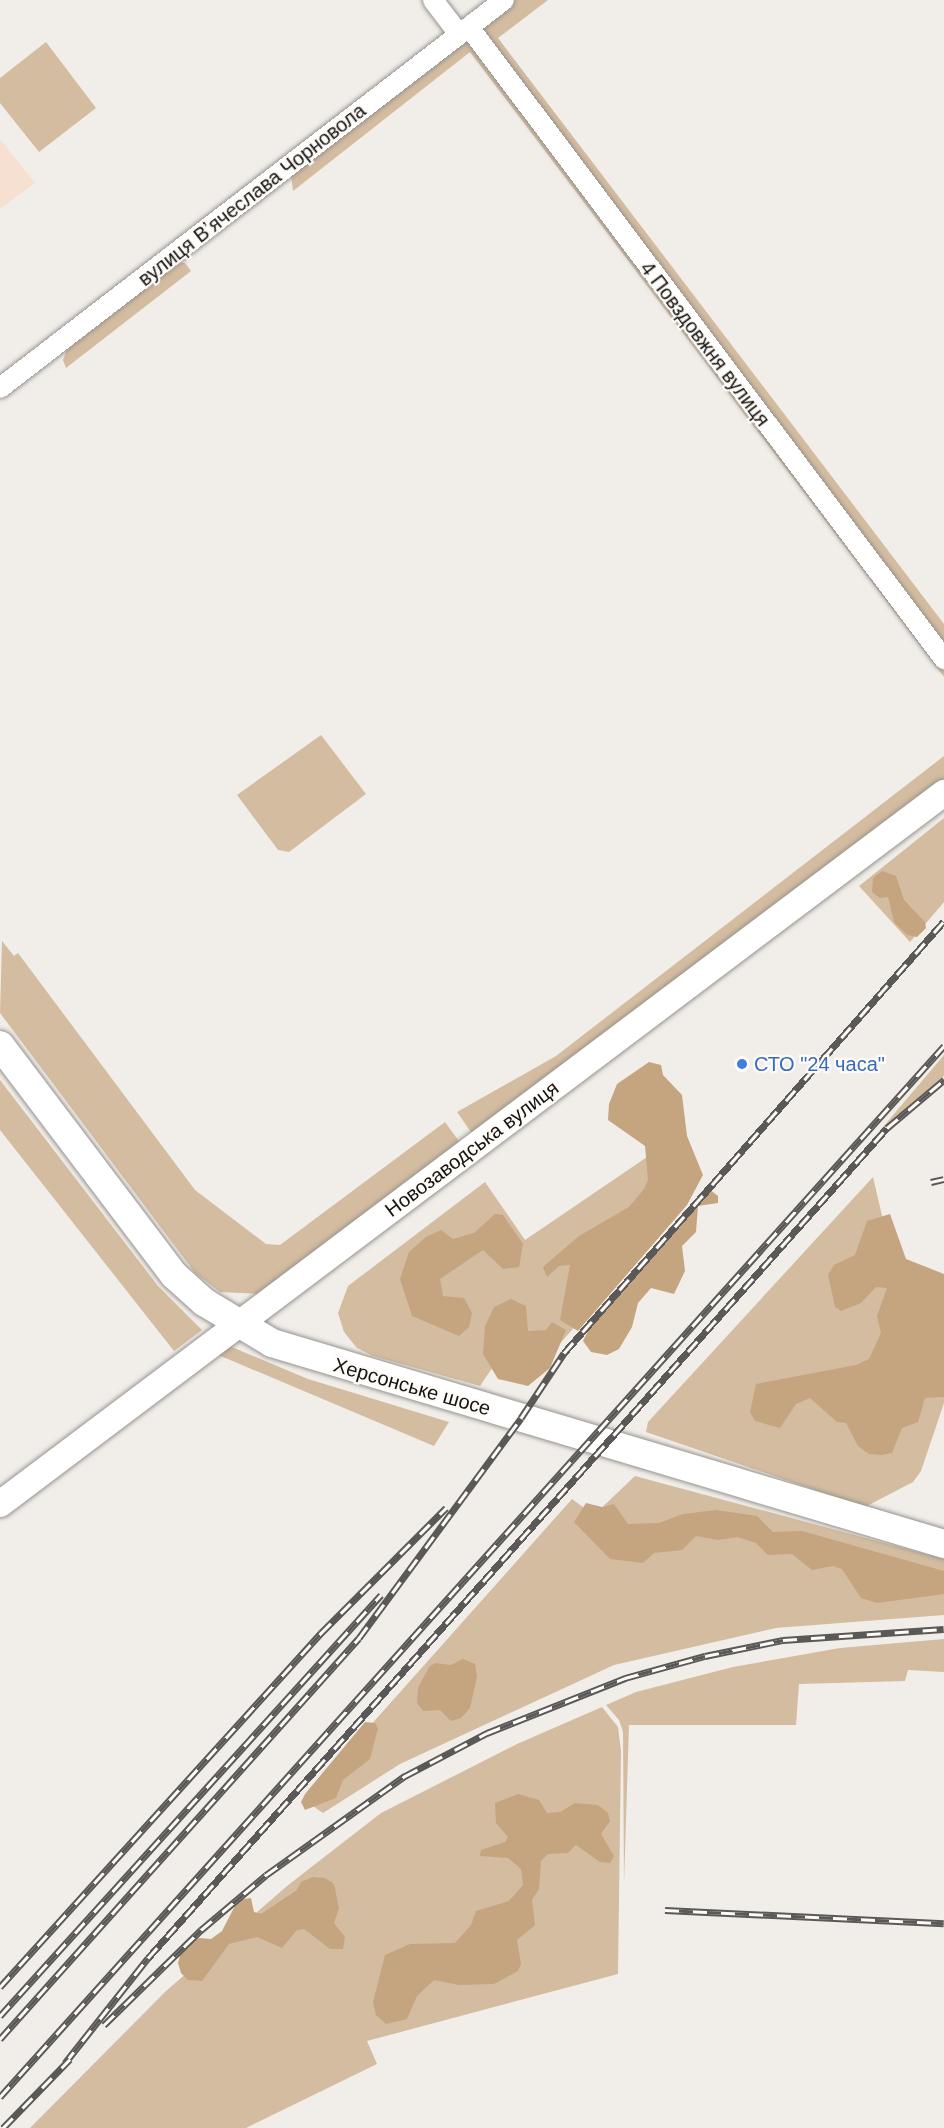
<!DOCTYPE html>
<meta charset="utf-8">
<style>
body{margin:0}
#map{position:relative;width:944px;height:2128px;overflow:hidden;background:#f1eeea;font-family:Helvetica,sans-serif}
div>[style]{position:absolute}
.education>*{inset:0;background:#f5e0d2}
.green>*{inset:0;background:#d4bca0}
.forest>*{inset:0;background:#c4a580}
.roads{filter:drop-shadow(0 0 2px #96938f) drop-shadow(0 0 2px #96938f)}
.minor>*{height:20px;margin:-10px;padding:0 10px;transform-origin:10px;border-radius:10px;background:#fff}
.tertiary>*{height:26px;margin:-13px;padding:0 13px;transform-origin:13px;border-radius:13px;background:#fff}
.secondary>*{height:28px;margin:-14px;padding:0 14px;transform-origin:14px;border-radius:14px;background:#fff}
.rail>*{height:7px;margin-top:-3.5px;transform-origin:0;background:repeating-linear-gradient(90deg,#fefbf7 0 14px,#5a5957 0 28px);box-sizing:border-box;border-block:2px solid #5a5957}
.dots>*{width:16px;height:16px;translate:-50% -50%;box-sizing:border-box;border:3px solid #fefbf7;border-radius:50%}
span{translate:-50% -50%;white-space:nowrap;text-align:center;line-height:1.15;-webkit-text-stroke:4.5px #fefbf7;paint-order:stroke}
.street-label{font-size:20px;color:#141312}
.shop-label{font-size:20px;color:#366cbe}
.left{translate:0 -50%;text-align:left}
</style>
<div id="map">
<div class="education">
<div style="clip-path:polygon(0 139px,35px 183px,0 209px)"></div>
</div>
<div class="green">
<div style="clip-path:polygon(512px 0,548px 0,498px 38px,944px 624px,944px 652px,481px 32px,482px 25px)"></div>
<div style="clip-path:polygon(466px 40px,470px 41px,944px 671px,944px 677px,470px 52px,293px 191px,291px 175px)"></div>
<div style="clip-path:polygon(46px 42px,96px 108px,39px 152px,0 103px,0 78px)"></div>
<div style="clip-path:polygon(177px 262px,185px 263px,191px 271px,66px 368px,63px 360px,69px 343px)"></div>
<div style="clip-path:polygon(321px 735px,366px 794px,289px 852px,278px 850px,237px 795px)"></div>
<div style="clip-path:polygon(944px 756px,944px 779px,473px 1135px,457px 1112px,556px 1056px)"></div>
<div style="clip-path:polygon(944px 818px,944px 902px,910px 942px,859px 886px)"></div>
<div style="clip-path:polygon(2px 941px,14px 956px,18px 953px,195px 1190px,266px 1244px,280px 1245px,445px 1122px,461px 1144px,260px 1294px,220px 1292px,195px 1273px,0 1013px)"></div>
<div style="clip-path:polygon(944px 1055px,944px 1076px,866px 1147px)"></div>
<div style="clip-path:polygon(0 1080px,158px 1286px,202px 1330px,174px 1351px,0 1130px)"></div>
<div style="clip-path:polygon(650px 1155px,693px 1191px,544px 1362px,505px 1349px,480px 1386px,373px 1356px,357px 1348px,344px 1332px,338px 1313px,348px 1286px,485px 1182px,525px 1240px)"></div>
<div style="clip-path:polygon(873px 1177px,902px 1302px,944px 1312px,944px 1403px,921px 1471px,913px 1482px,865px 1507px,646px 1432px,648px 1422px)"></div>
<div style="clip-path:polygon(227px 1345px,308px 1379px,449px 1422px,434px 1446px,216px 1354px)"></div>
<div style="clip-path:polygon(635px 1476px,944px 1559px,944px 1615px,776px 1628px,614px 1665px,400px 1764px,323px 1813px,304px 1800px,572px 1499px,594px 1515px)"></div>
<div style="clip-path:polygon(944px 1639px,944px 1672px,908px 1670px,905px 1681px,799px 1684px,796px 1725px,629px 1725px,624px 1884px,623px 1732px,619px 1720px,606px 1705px,636px 1692px,733px 1667px,840px 1648px)"></div>
<div style="clip-path:polygon(602px 1707px,618px 1727px,621px 1751px,618px 1974px,367px 2041px,377px 2064px,246px 2128px,30px 2128px,166px 1991px,287px 1886px,381px 1813px,517px 1744px)"></div>
</div>
<div class="forest">
<div style="clip-path:polygon(882px 871px,896px 876px,904px 900px,925px 922px,926px 928px,917px 937px,907px 935px,894px 922px,888px 897px,880px 898px,872px 892px,873px 878px)"></div>
<div style="clip-path:polygon(649px 1062px,661px 1065px,663px 1075px,682px 1095px,687px 1136px,703px 1175px,687px 1205px,578px 1331px,560px 1320px,570px 1265px,559px 1266px,547px 1277px,543px 1267px,579px 1236px,629px 1207px,644px 1189px,648px 1180px,645px 1146px,608px 1120px,609px 1104px,617px 1084px)"></div>
<div style="clip-path:polygon(709px 1189px,718px 1196px,718px 1203px,698px 1206px,696px 1232px,682px 1246px,685px 1271px,674px 1294px,651px 1288px,638px 1303px,632px 1327px,619px 1349px,607px 1355px,591px 1352px,583px 1341px,590px 1327px)"></div>
<div style="clip-path:polygon(495px 1214px,503px 1215px,523px 1244px,519px 1267px,503px 1269px,483px 1250px,440px 1279px,443px 1296px,464px 1298px,472px 1313px,469px 1327px,459px 1336px,412px 1316px,400px 1279px,409px 1252px,426px 1237px,441px 1230px,453px 1239px,474px 1233px)"></div>
<div style="clip-path:polygon(890px 1214px,906px 1259px,944px 1274px,944px 1397px,925px 1398px,918px 1422px,902px 1428px,892px 1453px,881px 1455px,869px 1454px,858px 1446px,846px 1423px,837px 1422px,810px 1398px,796px 1404px,780px 1428px,755px 1421px,750px 1412px,756px 1384px,856px 1365px,869px 1359px,881px 1333px,877px 1316px,887px 1288px,876px 1287px,861px 1303px,841px 1311px,835px 1307px,828px 1275px,834px 1265px,855px 1255px,867px 1221px)"></div>
<div style="clip-path:polygon(511px 1299px,526px 1306px,528px 1331px,546px 1330px,552px 1322px,566px 1330px,550px 1368px,528px 1386px,498px 1379px,483px 1354px,485px 1326px,494px 1307px)"></div>
<div style="clip-path:polygon(586px 1503px,602px 1507px,614px 1504px,628px 1524px,659px 1523px,683px 1514px,716px 1510px,757px 1516px,773px 1532px,802px 1531px,944px 1571px,944px 1594px,877px 1603px,861px 1598px,842px 1569px,833px 1566px,812px 1570px,792px 1554px,768px 1555px,756px 1543px,737px 1537px,719px 1540px,696px 1536px,682px 1550px,654px 1553px,643px 1563px,610px 1559px,574px 1522px)"></div>
<div style="clip-path:polygon(463px 1659px,475px 1664px,477px 1677px,470px 1708px,461px 1718px,451px 1721px,440px 1710px,423px 1711px,417px 1703px,418px 1688px,429px 1667px,435px 1663px,451px 1665px)"></div>
<div style="clip-path:polygon(365px 1722px,375px 1723px,378px 1728px,370px 1759px,343px 1780px,336px 1798px,305px 1810px,301px 1802px,305px 1794px)"></div>
<div style="clip-path:polygon(518px 1794px,539px 1800px,547px 1813px,560px 1812px,575px 1803px,598px 1805px,608px 1813px,610px 1821px,601px 1834px,614px 1856px,610px 1863px,600px 1862px,576px 1845px,568px 1853px,548px 1854px,541px 1861px,539px 1889px,532px 1900px,535px 1925px,517px 1940px,521px 1964px,518px 1971px,494px 1984px,459px 1985px,434px 1980px,417px 1996px,407px 2019px,386px 2024px,376px 2015px,373px 2002px,385px 1955px,410px 1944px,455px 1943px,471px 1925px,476px 1911px,509px 1901px,523px 1885px,521px 1869px,508px 1858px,480px 1856px,481px 1850px,505px 1842px,508px 1837px,496px 1823px,495px 1803px)"></div>
<div style="clip-path:polygon(313px 1877px,325px 1878px,334px 1884px,339px 1908px,334px 1923px,345px 1937px,343px 1949px,330px 1949px,304px 1929px,297px 1930px,282px 1948px,257px 1937px,229px 1944px,202px 1981px,188px 1980px,181px 1973px,178px 1963px,183px 1945px,199px 1938px,211px 1939px,222px 1931px,238px 1900px,251px 1898px,254px 1912px,261px 1914px,297px 1890px,301px 1882px)"></div>
</div>
<div class="roads">
<div class="minor">
<div style="left:433px;top:0;width:43px;rotate:52.6deg"></div>
<div style="left:469px;top:27px;width:791px;rotate:53.07deg"></div>
<div style="left:0;top:388px;width:636px;rotate:-37.59deg"></div>
</div>
<div class="tertiary">
<div style="left:0;top:1504px;width:1182px;rotate:-36.99deg"></div>
</div>
<div class="secondary">
<div style="left:0;top:1045px;width:288px;rotate:52.9deg"></div>
<div style="left:174px;top:1275px;width:40px;rotate:42deg"></div>
<div style="left:204px;top:1302px;width:79px;rotate:31.1deg"></div>
<div style="left:272px;top:1343px;width:701px;rotate:16.65deg"></div>
</div>
</div>
<div class="rail">
<div style="left:931px;top:1182px;width:13px;rotate:-13deg"></div>
<div style="left:665px;top:1910px;width:279px;rotate:2.7deg"></div>
<div style="left:0;top:1987px;width:478px;rotate:-47.8deg"></div>
<div style="left:321px;top:1633px;width:177px;rotate:-45deg"></div>
<div style="left:0;top:2016px;width:568px;rotate:-47.86deg"></div>
<div style="left:104px;top:2025px;width:136px;rotate:-44.4deg"></div>
<div style="left:201px;top:1930px;width:85px;rotate:-40.2deg"></div>
<div style="left:266px;top:1875px;width:171px;rotate:-35.5deg"></div>
<div style="left:405px;top:1776px;width:93px;rotate:-27.7deg"></div>
<div style="left:487px;top:1733px;width:149px;rotate:-21.7deg"></div>
<div style="left:625px;top:1678px;width:83px;rotate:-15.4deg"></div>
<div style="left:705px;top:1656px;width:80px;rotate:-11.6deg"></div>
<div style="left:783px;top:1640px;width:161px;rotate:-3.9deg"></div>
<div style="left:0;top:2039px;width:538px;rotate:-48.16deg"></div>
<div style="left:359px;top:1638px;width:273px;rotate:-53.6deg"></div>
<div style="left:521px;top:1418px;width:78px;rotate:-56.5deg"></div>
<div style="left:564px;top:1353px;width:575px;rotate:-48.66deg"></div>
<div style="left:65px;top:2063px;width:134px;rotate:-51.7deg"></div>
<div style="left:148px;top:1958px;width:1111px;rotate:-48.32deg"></div>
<div style="left:887px;top:1128px;width:75px;rotate:-40.1deg"></div>
<div style="left:0;top:2097px;width:1413px;rotate:-48.07deg"></div>
<div style="left:3px;top:2128px;width:96px;rotate:-45.8deg"></div>
</div>
<div class="dots">
<div style="left:742px;top:1064px;background:#3f7fe0"></div>
</div>
<div class="street-label">
<span style="left:252px;top:195px;rotate:-38deg">вулиця Вʼячеслава Чорновола</span>
<span style="left:705px;top:344px;rotate:53deg">4 Повздовжня вулиця</span>
<span style="left:472px;top:1149px;rotate:-37deg">Новозаводська вулиця</span>
<span style="left:412px;top:1387px;rotate:16deg">Херсонське шосе</span>
</div>
<div class="shop-label">
<span class="left" style="left:754px;top:1064px">СТО "24 часа"</span>
</div>
</div>
